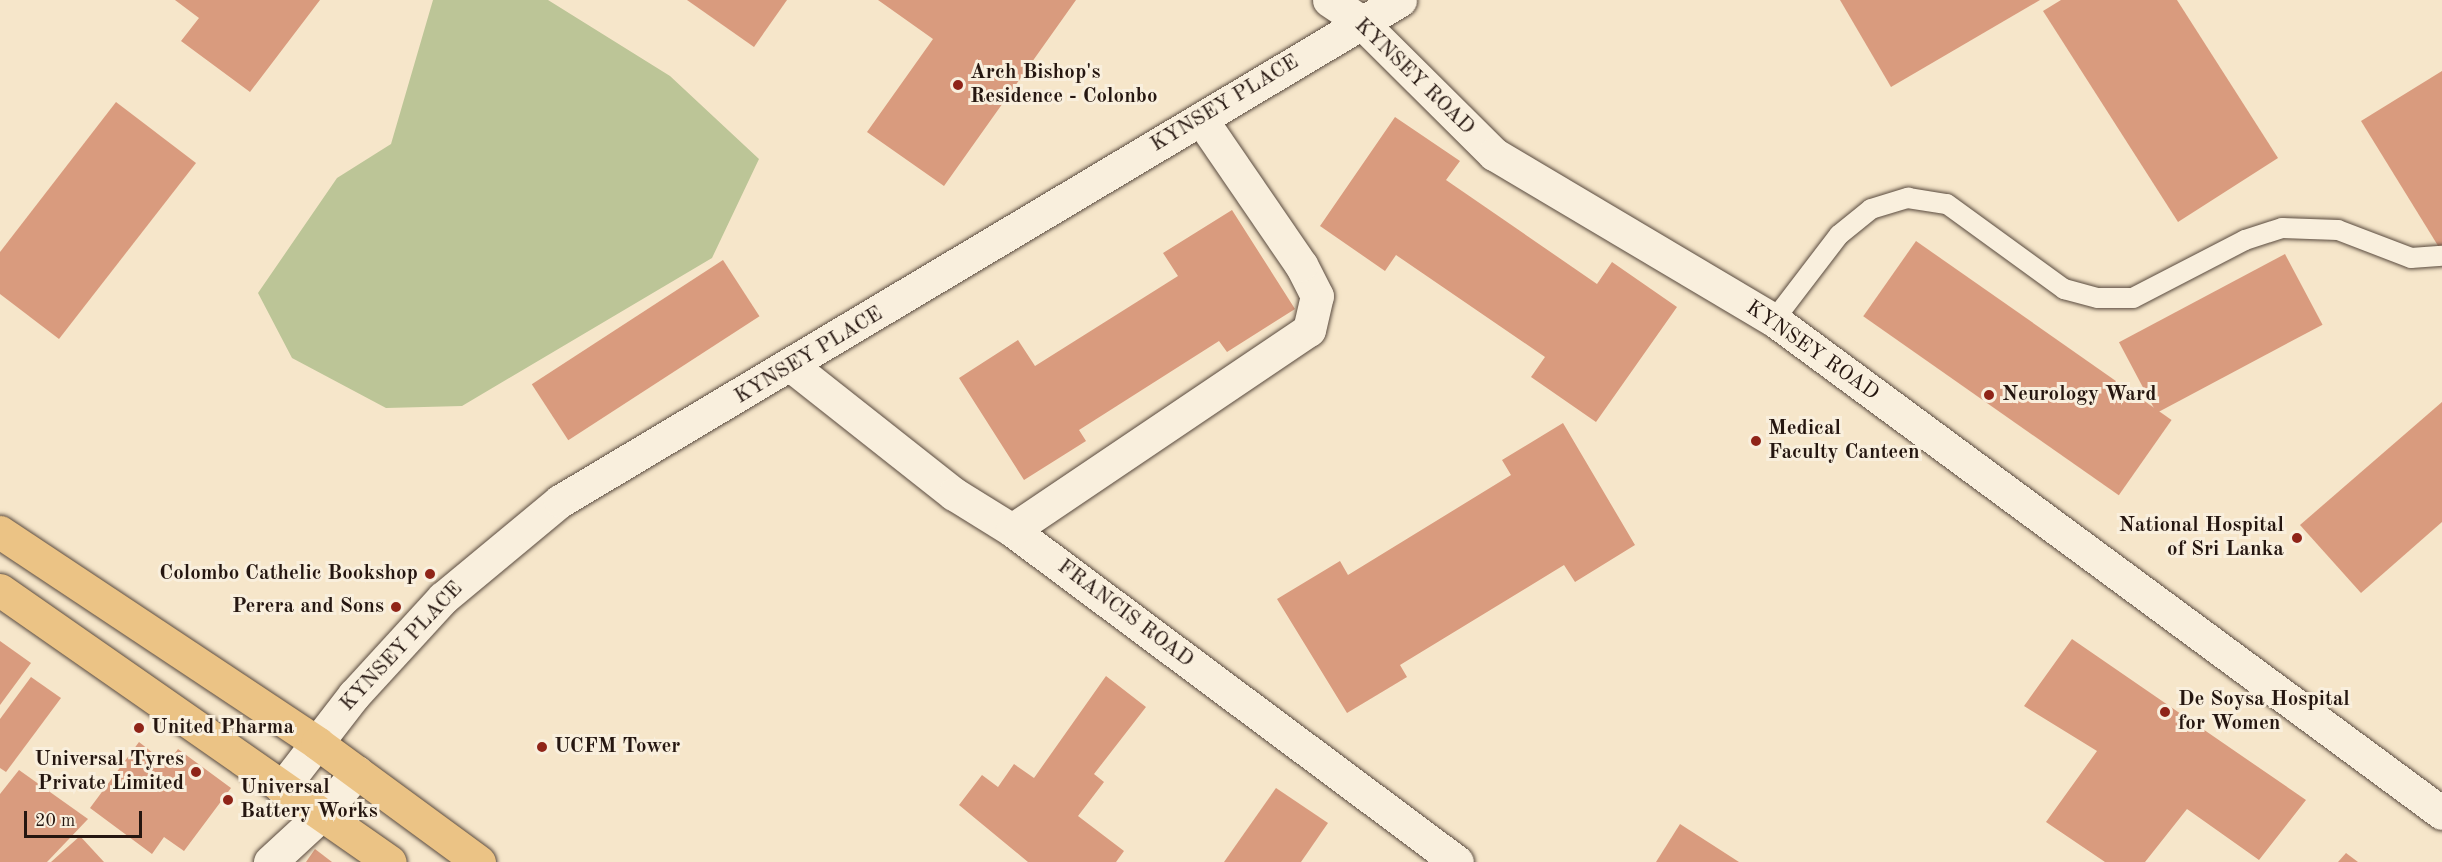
<!DOCTYPE html>
<style>
body{margin:0}
#map{position:relative;width:2442px;height:862px;overflow:hidden;background:#f6e6ca;font-family:"Old Standard TT",serif}
div>[style]{position:absolute}
.green>*{inset:0;background:#bcc597}
.building>*{inset:0;background:#d99b7e;transform-origin:0 0}
.roads{filter:drop-shadow(0 0 2px #594a3e) drop-shadow(0 0 2px #594a3e)}
.service>*{height:20px;margin:-10px;padding:0 10px;transform-origin:10px;border-radius:10px;background:#f9efdd}
.minor>*{height:33px;margin:-16.5px;padding:0 16.5px;transform-origin:16.5px;border-radius:16.5px;background:#f9efdd}
.tertiary>*{height:33px;margin:-16.5px;padding:0 16.5px;transform-origin:16.5px;border-radius:16.5px;background:#f9efdd}
.primary>*{height:33px;margin:-16.5px;padding:0 16.5px;transform-origin:16.5px;border-radius:16.5px;background:#ebc385}
.dots>*{width:16px;height:16px;translate:-50% -50%;box-sizing:border-box;border:3px solid #f9efdd;border-radius:50%}
span{translate:-50% -50%;white-space:nowrap;text-align:center;line-height:1.15;-webkit-text-stroke:6px #f9efdd;paint-order:stroke}
.poi-label{font-size:21px;color:#251610;font-weight:700}
.left{translate:0 -50%;text-align:left}
.right{translate:-100% -50%;text-align:right}
.street-label{font-size:21px;color:#251610}
.scale{position:absolute;left:24px;top:811px;width:118px;height:27px;box-sizing:border-box;border:3px solid #251610;border-top:0;padding-left:8px;font-size:18px;line-height:21px;white-space:nowrap;color:#251610;-webkit-text-stroke:4px #f9efdd;paint-order:stroke}
</style>
<div id="map">
<div class="green">
<div style="clip-path:polygon(433px 0,548px 0,670px 76px,759px 159px,712px 258px,462px 406px,386px 408px,292px 358px,258px 293px,337px 178px,391px 144px)"></div>
</div>
<div class="building">
<div style="clip-path:polygon(175px 0,320px 0,250px 92px,181px 41px,199px 18px)"></div>
<div style="clip-path:polygon(687px 0,787px 0,754px 47px)"></div>
<div style="clip-path:polygon(878px 0,1076px 0,944px 186px,867px 132px,933px 39px)"></div>
<div style="clip-path:polygon(1840px 0,2040px 0,1891px 87px)"></div>
<div style="clip-path:polygon(2061px 0,2177px 0,2278px 158px,2178px 222px,2043px 11px)"></div>
<div style="clip-path:polygon(2442px 71px,2442px 248px,2440px 249px,2361px 121px)"></div>
<div style="clip-path:polygon(116px 102px,196px 163px,59px 339px,0 294px,0 252px)"></div>
<div style="clip-path:polygon(1395px 117px,1460px 161px,1446px 180px,1597px 284px,1612px 262px,1677px 307px,1596px 422px,1531px 377px,1545px 357px,1396px 255px,1385px 271px,1320px 226px)"></div>
<div style="clip-path:polygon(1232px 210px,1295px 309px,1227px 352px,1219px 341px,1079px 430px,1086px 441px,1024px 480px,959px 378px,1018px 340px,1035px 366px,1178px 276px,1163px 253px)"></div>
<div style="left:1916px;top:241px;width:312px;height:92px;rotate:35deg"></div>
<div style="left:2285px;top:254px;width:80px;height:188px;rotate:62deg"></div>
<div style="left:723px;top:260px;width:67px;height:228px;rotate:57deg"></div>
<div style="clip-path:polygon(2442px 402px,2442px 522px,2361px 593px,2300px 525px)"></div>
<div style="clip-path:polygon(1563px 423px,1635px 545px,1575px 582px,1564px 565px,1400px 665px,1407px 677px,1347px 713px,1277px 599px,1340px 561px,1348px 575px,1511px 475px,1502px 460px)"></div>
<div style="clip-path:polygon(2072px 639px,2306px 800px,2259px 860px,2187px 809px,2145px 862px,2105px 862px,2046px 822px,2097px 751px,2024px 706px)"></div>
<div style="clip-path:polygon(0 641px,31px 663px,0 705px)"></div>
<div style="clip-path:polygon(1106px 676px,1146px 707px,1094px 774px,1104px 782px,1078px 816px,1124px 851px,1116px 862px,1028px 862px,959px 805px,982px 775px,998px 787px,1014px 764px,1034px 778px)"></div>
<div style="clip-path:polygon(31px 677px,61px 698px,6px 772px,0 768px,0 719px)"></div>
<div style="clip-path:polygon(139px 742px,167px 764px,178px 749px,231px 788px,184px 851px,164px 837px,152px 854px,90px 808px)"></div>
<div style="clip-path:polygon(19px 770px,88px 819px,47px 862px,0 862px,0 794px)"></div>
<div style="clip-path:polygon(1276px 788px,1328px 823px,1301px 862px,1224px 862px)"></div>
<div style="clip-path:polygon(1680px 824px,1739px 862px,1656px 862px)"></div>
<div style="clip-path:polygon(80px 836px,104px 862px,51px 862px)"></div>
<div style="clip-path:polygon(315px 849px,332px 862px,306px 862px)"></div>
<div style="clip-path:polygon(2346px 853px,2358px 862px,2338px 862px)"></div>
</div>
<div class="roads">
<div class="service">
<div style="left:1774px;top:320px;width:107px;rotate:-52.6deg"></div>
<div style="left:1839px;top:235px;width:41px;rotate:-39.1deg"></div>
<div style="left:1871px;top:209px;width:39px;rotate:-17deg"></div>
<div style="left:1908px;top:198px;width:39px;rotate:9deg"></div>
<div style="left:1947px;top:204px;width:145px;rotate:36deg"></div>
<div style="left:2064px;top:289px;width:35px;rotate:15deg"></div>
<div style="left:2098px;top:298px;width:35px"></div>
<div style="left:2133px;top:298px;width:126px;rotate:-27.4deg"></div>
<div style="left:2245px;top:240px;width:39px;rotate:-18deg"></div>
<div style="left:2282px;top:228px;width:56px;rotate:2deg"></div>
<div style="left:2338px;top:230px;width:78px;rotate:21deg"></div>
<div style="left:2411px;top:258px;width:31px;rotate:-4deg"></div>
</div>
<div class="minor">
<div style="left:793px;top:367px;width:205px;rotate:38.3deg"></div>
<div style="left:954px;top:494px;width:68px;rotate:31.8deg"></div>
<div style="left:1012px;top:530px;width:555px;rotate:36.73deg"></div>
<div style="left:1012px;top:530px;width:358px;rotate:-34deg"></div>
<div style="left:1309px;top:330px;width:35px;rotate:-77deg"></div>
<div style="left:1317px;top:296px;width:35px;rotate:-117deg"></div>
<div style="left:1301px;top:265px;width:177px;rotate:-124.4deg"></div>
<div style="left:270px;top:862px;width:69px;rotate:-42.7deg"></div>
<div style="left:321px;top:815px;width:56px;rotate:-50.1deg"></div>
</div>
<div class="tertiary">
<div style="left:1329px;top:0;width:37px;rotate:34deg"></div>
<div style="left:1360px;top:21px;width:189px;rotate:44.8deg"></div>
<div style="left:1494px;top:154px;width:326px;rotate:30.7deg"></div>
<div style="left:1774px;top:320px;width:830px;rotate:36.43deg"></div>
<div style="left:282px;top:788px;width:118px;rotate:-52.3deg"></div>
<div style="left:354px;top:695px;width:132px;rotate:-47.5deg"></div>
<div style="left:443px;top:598px;width:152px;rotate:-39.7deg"></div>
<div style="left:560px;top:501px;width:978px;rotate:-30.81deg"></div>
</div>
<div class="primary">
<div style="left:0;top:532px;width:381px;rotate:33.6deg"></div>
<div style="left:317px;top:743px;width:201px;rotate:36.3deg"></div>
<div style="left:0;top:590px;width:475px;rotate:34.9deg"></div>
</div>
</div>
<div class="dots">
<div style="left:958px;top:85px;background:#8f2418"></div>
<div style="left:1989px;top:395px;background:#8f2418"></div>
<div style="left:1756px;top:441px;background:#8f2418"></div>
<div style="left:2297px;top:538px;background:#8f2418"></div>
<div style="left:430px;top:574px;background:#8f2418"></div>
<div style="left:396px;top:607px;background:#8f2418"></div>
<div style="left:2165px;top:712px;background:#8f2418"></div>
<div style="left:139px;top:728px;background:#8f2418"></div>
<div style="left:542px;top:747px;background:#8f2418"></div>
<div style="left:196px;top:772px;background:#8f2418"></div>
<div style="left:228px;top:800px;background:#8f2418"></div>
</div>
<div class="poi-label">
<span class="left" style="left:970px;top:85px">Arch Bishop's<br>Residence - Colonbo</span>
<span class="left" style="left:2002px;top:395px">Neurology Ward</span>
<span class="left" style="left:1768px;top:441px">Medical<br>Faculty Canteen</span>
<span class="right" style="left:2284px;top:538px">National Hospital<br>of Sri Lanka</span>
<span class="right" style="left:418px;top:574px">Colombo Cathelic Bookshop</span>
<span class="right" style="left:384px;top:607px">Perera and Sons</span>
<span class="left" style="left:2178px;top:712px">De Soysa Hospital<br>for Women</span>
<span class="left" style="left:151px;top:728px">United Pharma</span>
<span class="left" style="left:554px;top:747px">UCFM Tower</span>
<span class="right" style="left:184px;top:772px">Universal Tyres<br>Private Limited</span>
<span class="left" style="left:240px;top:800px">Universal<br>Battery Works</span>
</div>
<div class="street-label">
<span style="left:1414px;top:77px;rotate:44deg">KYNSEY ROAD</span>
<span style="left:1225px;top:104px;rotate:-31deg">KYNSEY PLACE</span>
<span style="left:1812px;top:351px;rotate:35deg">KYNSEY ROAD</span>
<span style="left:809px;top:356px;rotate:-31deg">KYNSEY PLACE</span>
<span style="left:1125px;top:614px;rotate:37deg">FRANCIS ROAD</span>
<span style="left:402px;top:647px;rotate:-47deg">KYNSEY PLACE</span>
</div>
<div class="scale">20 m</div>
</div>
